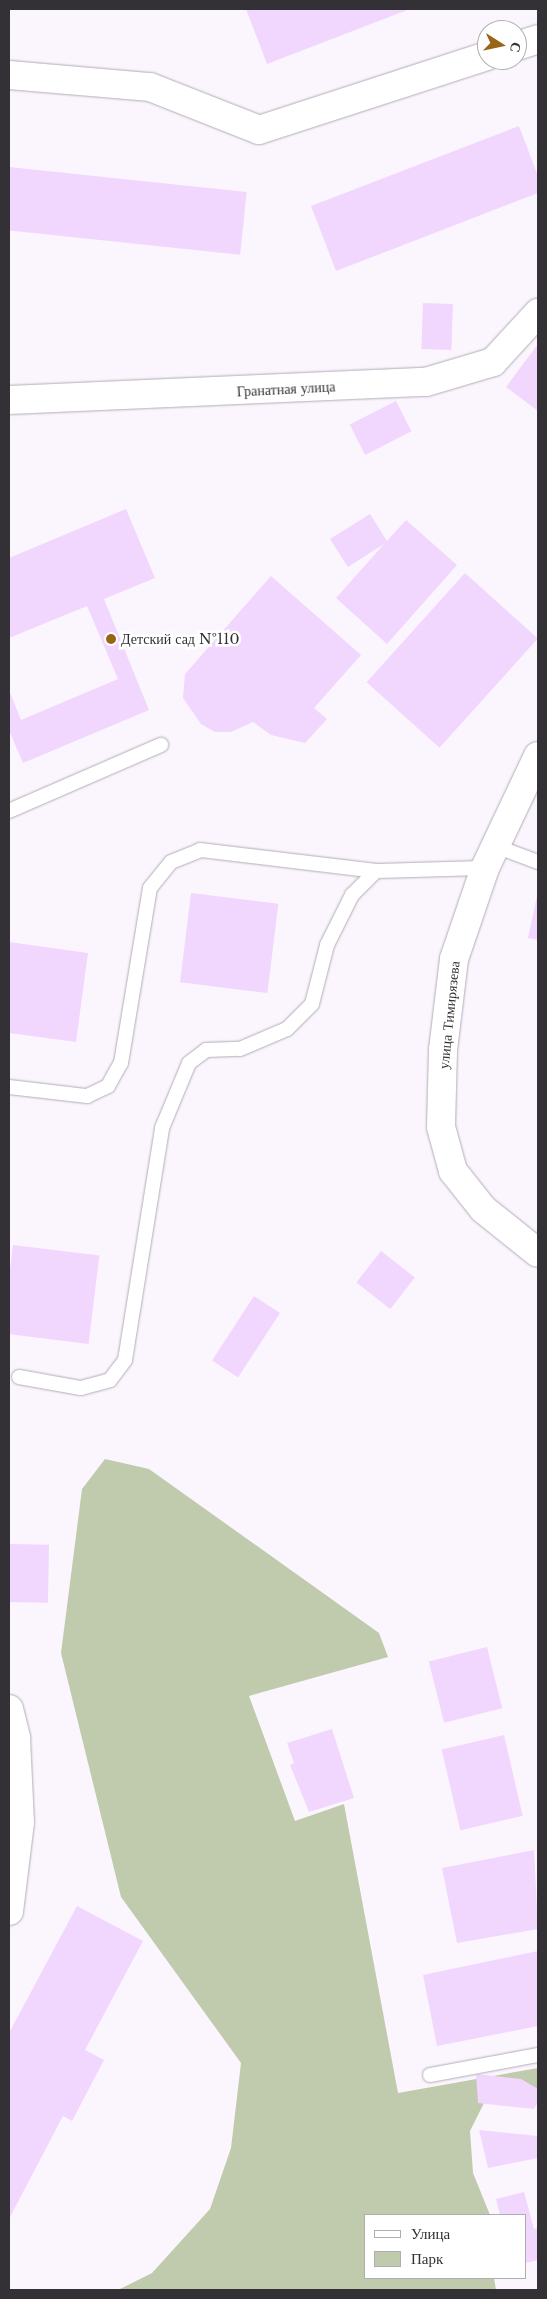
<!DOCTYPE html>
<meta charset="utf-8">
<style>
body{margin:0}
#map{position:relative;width:547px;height:2299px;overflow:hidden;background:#fbf6fe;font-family:"Libre Baskerville",serif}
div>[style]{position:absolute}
.green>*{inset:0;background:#c0caac}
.building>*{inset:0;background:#f1d6fe;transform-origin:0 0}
.roads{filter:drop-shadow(0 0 1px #b3abb7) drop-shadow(0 0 1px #b3abb7)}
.service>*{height:14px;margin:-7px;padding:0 7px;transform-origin:7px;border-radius:7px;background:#fff}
.minor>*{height:28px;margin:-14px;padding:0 14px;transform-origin:14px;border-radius:14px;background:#fff}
.dots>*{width:14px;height:14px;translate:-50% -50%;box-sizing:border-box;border:2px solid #fff;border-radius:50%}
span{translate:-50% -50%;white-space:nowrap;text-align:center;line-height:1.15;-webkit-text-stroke:5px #fff;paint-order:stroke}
.street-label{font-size:14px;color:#343136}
.poi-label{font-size:14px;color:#343136}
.left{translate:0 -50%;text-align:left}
.frame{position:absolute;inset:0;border:10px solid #343136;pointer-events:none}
.legend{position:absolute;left:364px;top:2214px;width:162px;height:65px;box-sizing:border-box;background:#fff;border:1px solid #aeadaf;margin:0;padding:6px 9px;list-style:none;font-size:15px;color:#343136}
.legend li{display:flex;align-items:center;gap:10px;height:25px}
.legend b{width:25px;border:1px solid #aeadaf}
.north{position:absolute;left:477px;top:20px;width:50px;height:50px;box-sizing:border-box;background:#fff;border:1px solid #aeadaf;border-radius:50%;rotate:100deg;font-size:14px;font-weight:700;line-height:20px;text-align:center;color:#343136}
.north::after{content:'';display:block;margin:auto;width:18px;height:22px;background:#976418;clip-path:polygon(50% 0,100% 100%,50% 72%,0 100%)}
</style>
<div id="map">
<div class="green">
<div style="clip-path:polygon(105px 1459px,149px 1469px,379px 1633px,388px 1657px,249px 1696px,295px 1821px,344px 1804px,398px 2093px,538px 2068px,538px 2096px,485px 2101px,470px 2131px,473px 2173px,490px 2215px,366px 2215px,366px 2278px,494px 2278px,496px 2290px,118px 2290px,152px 2273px,210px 2209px,231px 2148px,241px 2063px,121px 1897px,61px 1653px,82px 1489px)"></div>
</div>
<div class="building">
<div style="clip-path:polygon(246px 9px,410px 9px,267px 64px)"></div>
<div style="clip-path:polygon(519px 126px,538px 176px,538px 193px,336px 271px,311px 206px)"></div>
<div style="left:9px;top:167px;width:239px;height:63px;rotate:6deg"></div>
<div style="left:423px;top:303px;width:30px;height:46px;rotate:2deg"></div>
<div style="clip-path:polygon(538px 344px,538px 411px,506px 387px)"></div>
<div style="left:396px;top:401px;width:34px;height:52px;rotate:63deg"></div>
<div style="clip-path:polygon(126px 509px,155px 578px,104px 599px,149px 710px,23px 763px,9px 730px,9px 690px,21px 720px,118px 679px,87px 606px,9px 638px,9px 558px)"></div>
<div style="clip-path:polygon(370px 514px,387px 541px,406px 520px,457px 565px,387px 644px,336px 598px,384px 544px,348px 567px,330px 539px)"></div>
<div style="left:465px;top:573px;width:98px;height:147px;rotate:42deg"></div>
<div style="clip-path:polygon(271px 576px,361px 655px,314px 708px,327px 719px,305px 743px,271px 735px,253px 722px,231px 732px,215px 732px,201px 724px,183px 698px,185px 674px)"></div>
<div style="left:191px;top:893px;width:88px;height:90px;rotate:7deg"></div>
<div style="clip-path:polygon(537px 896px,538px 896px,538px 940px,528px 938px)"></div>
<div style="clip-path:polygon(9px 942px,88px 953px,76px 1042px,9px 1033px)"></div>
<div style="left:13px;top:1245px;width:87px;height:89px;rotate:7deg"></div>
<div style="left:381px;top:1251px;width:43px;height:40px;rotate:38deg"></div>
<div style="left:254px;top:1296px;width:31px;height:77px;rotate:33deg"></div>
<div style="left:9px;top:1544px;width:40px;height:58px;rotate:1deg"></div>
<div style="left:487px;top:1647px;width:63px;height:60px;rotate:76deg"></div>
<div style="clip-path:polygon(332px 1729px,354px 1798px,309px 1812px,290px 1765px,294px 1763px,287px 1743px)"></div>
<div style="left:504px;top:1735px;width:83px;height:64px;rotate:77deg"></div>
<div style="clip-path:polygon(534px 1850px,538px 1929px,457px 1943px,442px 1868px)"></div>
<div style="clip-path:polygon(77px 1906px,143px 1941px,85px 2050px,104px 2060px,72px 2121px,63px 2116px,9px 2219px,9px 2033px)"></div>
<div style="clip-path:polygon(538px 1951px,538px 2026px,437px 2046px,423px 1975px)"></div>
<div style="clip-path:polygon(476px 2074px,521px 2079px,538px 2089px,538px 2102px,534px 2109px,478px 2103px)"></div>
<div style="clip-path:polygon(479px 2130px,538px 2136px,538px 2158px,488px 2168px)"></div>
<div style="clip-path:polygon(524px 2192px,534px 2229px,538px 2228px,538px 2260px,526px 2263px,526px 2215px,500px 2215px,496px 2199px)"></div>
</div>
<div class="roads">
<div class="service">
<div style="left:9px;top:811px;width:166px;rotate:-23.5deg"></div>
<div style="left:495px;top:846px;width:46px;rotate:20.4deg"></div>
<div style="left:9px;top:1087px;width:79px;rotate:6.6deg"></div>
<div style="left:87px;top:1096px;width:23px;rotate:-25deg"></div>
<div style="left:108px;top:1086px;width:26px;rotate:-61deg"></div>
<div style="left:121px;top:1063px;width:177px;rotate:-80.6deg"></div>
<div style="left:150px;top:888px;width:33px;rotate:-51deg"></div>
<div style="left:171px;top:862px;width:31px;rotate:-22deg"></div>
<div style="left:200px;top:850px;width:177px;rotate:6.8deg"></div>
<div style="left:19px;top:1377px;width:63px;rotate:10.1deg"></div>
<div style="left:81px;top:1388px;width:30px;rotate:-15deg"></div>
<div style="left:110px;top:1380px;width:25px;rotate:-53deg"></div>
<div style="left:125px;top:1360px;width:235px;rotate:-80.9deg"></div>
<div style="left:162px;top:1128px;width:70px;rotate:-67.4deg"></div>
<div style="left:189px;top:1063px;width:21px;rotate:-37deg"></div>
<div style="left:206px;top:1050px;width:34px;rotate:-2deg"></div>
<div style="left:240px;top:1049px;width:51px;rotate:-23.1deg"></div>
<div style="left:287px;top:1029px;width:35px;rotate:-45deg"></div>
<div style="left:312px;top:1004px;width:61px;rotate:-75.7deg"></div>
<div style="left:327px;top:945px;width:56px;rotate:-63.4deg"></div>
<div style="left:352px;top:895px;width:34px;rotate:-45deg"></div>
<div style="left:376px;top:871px;width:109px;rotate:-1.6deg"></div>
<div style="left:430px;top:2075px;width:110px;rotate:-10.5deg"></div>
</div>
<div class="minor">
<div style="left:517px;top:46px;width:22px;rotate:-18deg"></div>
<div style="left:9px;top:75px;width:142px;rotate:4.9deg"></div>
<div style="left:150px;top:87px;width:117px;rotate:21.5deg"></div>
<div style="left:259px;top:130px;width:240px;rotate:-18deg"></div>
<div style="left:9px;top:400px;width:417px;rotate:-2.5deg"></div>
<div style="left:426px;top:382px;width:70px;rotate:-16.6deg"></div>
<div style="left:493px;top:362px;width:67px;rotate:-47.4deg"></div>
<div style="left:538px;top:756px;width:124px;rotate:115.3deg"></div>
<div style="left:485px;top:868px;width:96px;rotate:108.8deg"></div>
<div style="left:454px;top:959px;width:92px;rotate:96.9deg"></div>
<div style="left:443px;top:1050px;width:77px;rotate:91.5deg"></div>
<div style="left:441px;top:1127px;width:46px;rotate:74.7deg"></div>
<div style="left:453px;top:1171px;width:48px;rotate:51.7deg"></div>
<div style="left:483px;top:1209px;width:70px;rotate:38.7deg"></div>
<div style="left:9px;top:1709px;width:30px;rotate:76deg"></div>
<div style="left:16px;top:1738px;width:84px;rotate:87.3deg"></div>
<div style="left:20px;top:1822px;width:90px;rotate:97deg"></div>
</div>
</div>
<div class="dots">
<div style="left:111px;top:639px;background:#976418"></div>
</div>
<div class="street-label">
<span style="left:286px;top:389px;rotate:-3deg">Гранатная улица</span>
<span style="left:449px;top:1015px;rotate:-84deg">улица Тимирязева</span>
</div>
<div class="poi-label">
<span class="left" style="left:121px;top:639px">Детский сад №110</span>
</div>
<div class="frame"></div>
<ul class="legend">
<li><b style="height:6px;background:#fff"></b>Улица</li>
<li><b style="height:14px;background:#c0caac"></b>Парк</li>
</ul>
<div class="north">С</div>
</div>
